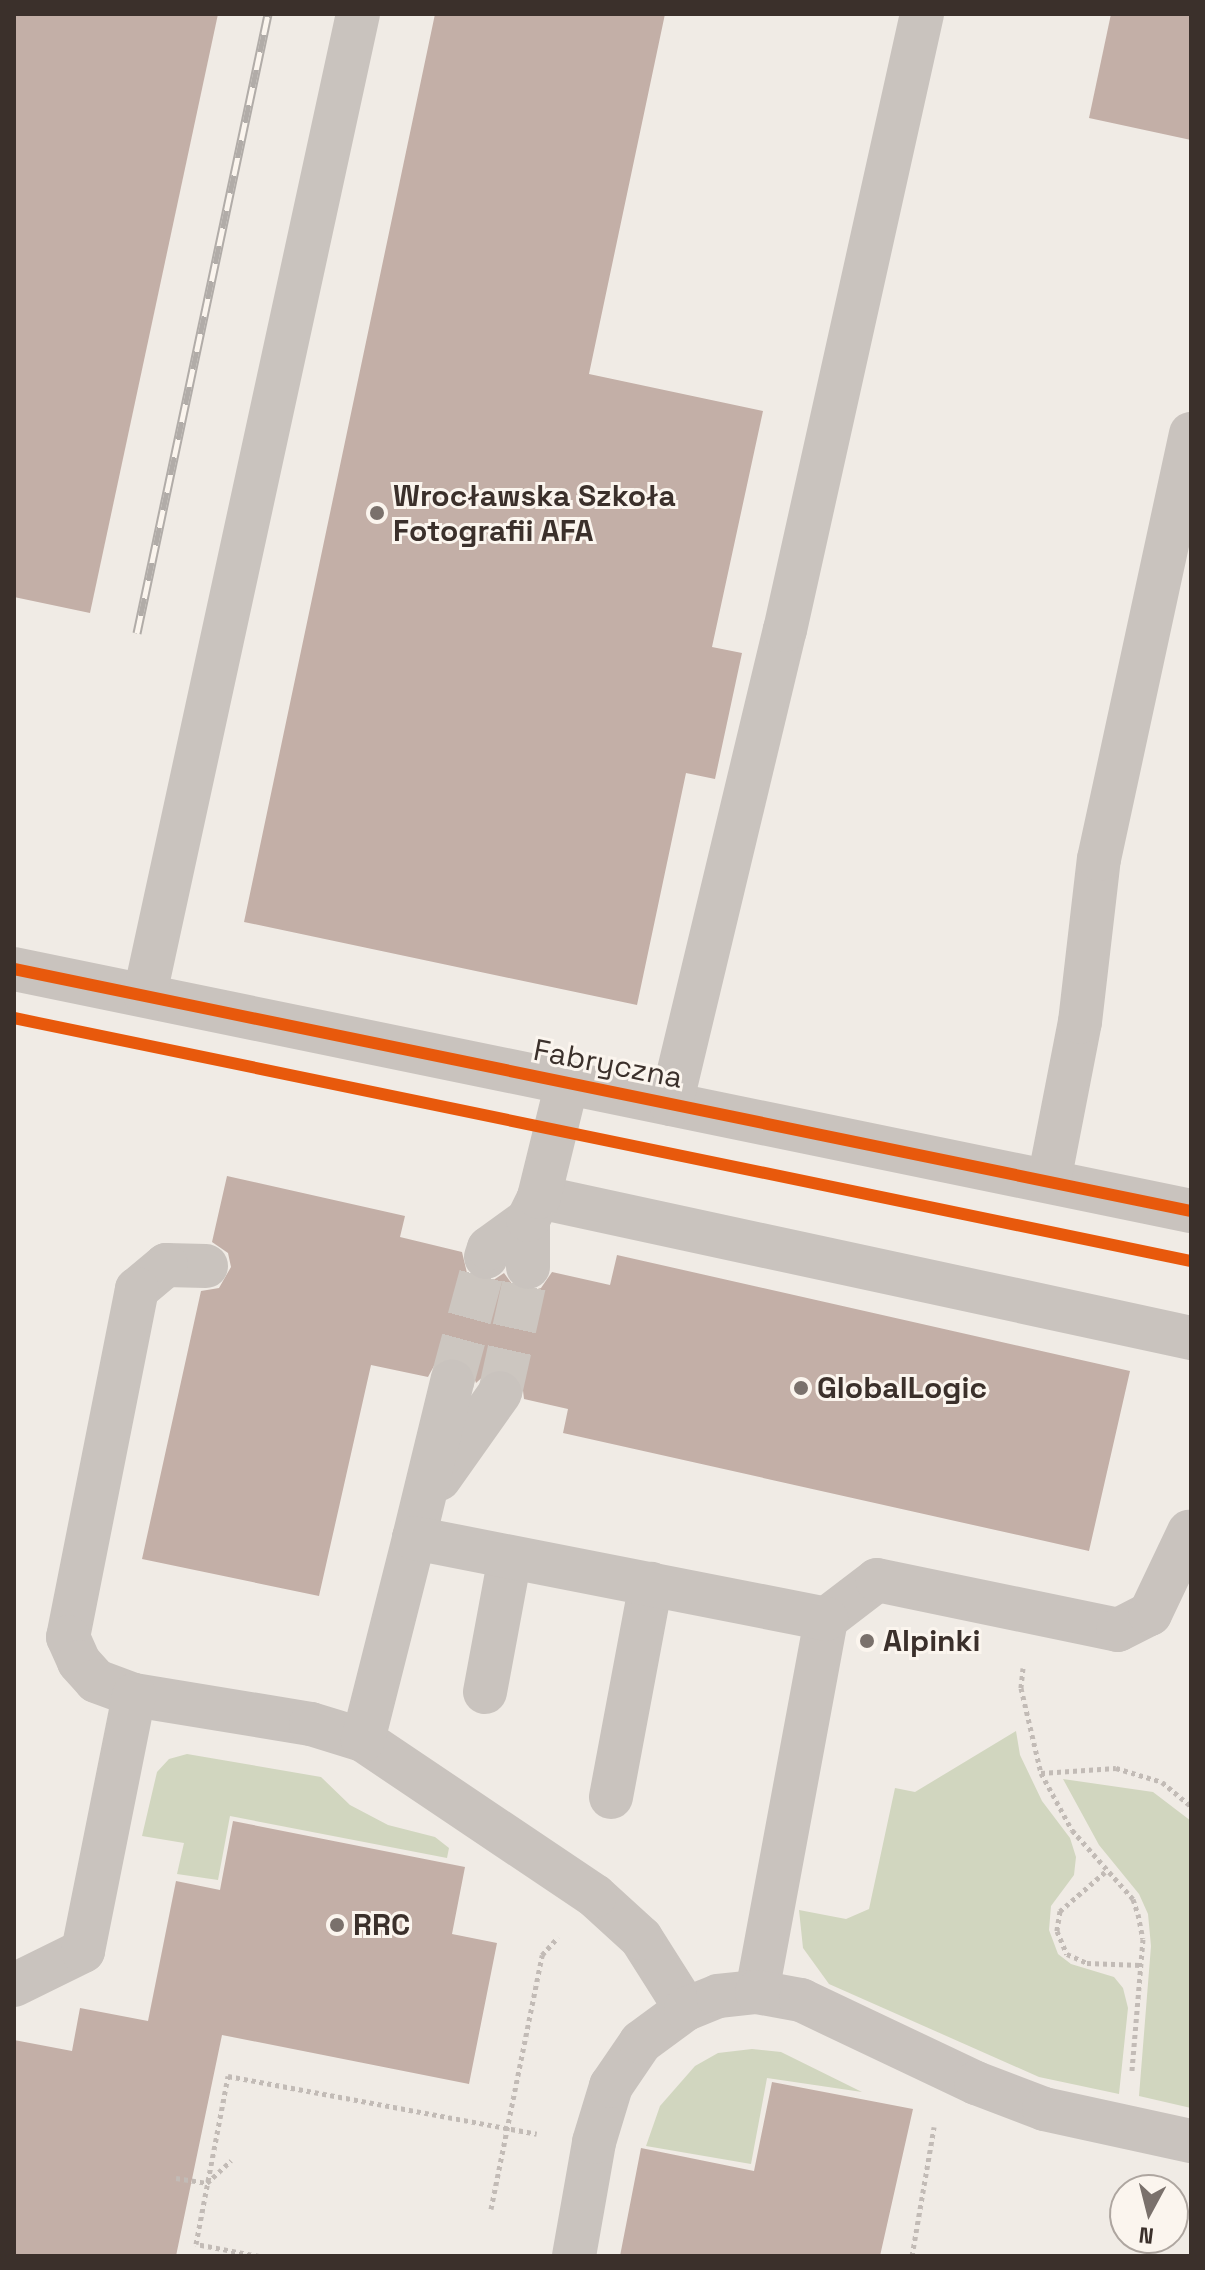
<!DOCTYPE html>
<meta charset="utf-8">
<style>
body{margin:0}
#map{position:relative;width:1205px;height:2270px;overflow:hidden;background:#f0ebe5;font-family:"Space Grotesk",sans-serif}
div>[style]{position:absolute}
.green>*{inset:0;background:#d1d6bf}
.building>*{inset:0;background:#c3afa7}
.minor-tunnel>*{height:44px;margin-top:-22px;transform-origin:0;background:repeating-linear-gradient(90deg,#ccc6c0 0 44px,transparent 0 66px)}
.path>*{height:5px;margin-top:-2.5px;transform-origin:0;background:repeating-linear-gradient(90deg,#c2bbb6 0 4px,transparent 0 8px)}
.minor>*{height:44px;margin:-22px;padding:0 22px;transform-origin:22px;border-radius:22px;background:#c9c3be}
.rail>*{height:9px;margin-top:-4.5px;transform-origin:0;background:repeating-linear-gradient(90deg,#fbf5ee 0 18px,#b1aca8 0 36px);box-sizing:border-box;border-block:2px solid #b1aca8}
.cycleway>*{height:12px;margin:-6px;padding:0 6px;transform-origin:6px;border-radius:6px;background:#e8590c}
.dots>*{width:22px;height:22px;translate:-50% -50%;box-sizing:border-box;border:4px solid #fbf5ee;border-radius:50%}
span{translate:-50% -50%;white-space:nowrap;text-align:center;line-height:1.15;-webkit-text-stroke:6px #fbf5ee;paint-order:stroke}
.poi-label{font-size:30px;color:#3b302b;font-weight:700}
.left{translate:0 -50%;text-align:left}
.street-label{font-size:30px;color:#3b302b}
.frame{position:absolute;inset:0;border:16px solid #3b302b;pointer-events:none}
.north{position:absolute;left:1109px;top:2174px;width:80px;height:80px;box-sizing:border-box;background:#fbf5ee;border:2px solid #aea6a0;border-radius:50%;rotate:187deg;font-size:22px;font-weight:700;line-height:32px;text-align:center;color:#3b302b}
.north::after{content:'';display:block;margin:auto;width:28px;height:36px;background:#7a716c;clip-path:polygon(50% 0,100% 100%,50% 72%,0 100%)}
</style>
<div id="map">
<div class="green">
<div style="clip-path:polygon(1016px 1731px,1020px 1755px,1042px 1801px,1070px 1838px,1076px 1857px,1074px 1875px,1051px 1906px,1049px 1930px,1058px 1954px,1071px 1964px,1114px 1977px,1123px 1988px,1128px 2008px,1119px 2094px,1039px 2077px,829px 1984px,803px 1948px,799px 1910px,846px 1919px,869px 1909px,895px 1788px,915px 1792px)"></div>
<div style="clip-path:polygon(187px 1754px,321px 1777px,350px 1805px,388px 1825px,435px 1837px,449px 1848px,447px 1858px,230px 1816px,218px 1880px,177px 1874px,184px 1843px,142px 1836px,157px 1772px,169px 1759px)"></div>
<div style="clip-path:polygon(1063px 1779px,1153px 1792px,1191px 1821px,1191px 2108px,1139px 2096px,1151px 1946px,1148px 1914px,1139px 1894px,1099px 1845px)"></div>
<div style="clip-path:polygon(752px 2049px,781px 2052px,862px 2092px,767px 2078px,751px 2164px,646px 2146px,660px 2106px,695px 2066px,718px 2053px)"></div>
</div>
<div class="building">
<div style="clip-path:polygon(14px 14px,218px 14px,90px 613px,14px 597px)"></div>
<div style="clip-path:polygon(435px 14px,665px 14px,589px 374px,763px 411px,712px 647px,742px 653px,715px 779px,686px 773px,637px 1005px,244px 922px)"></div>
<div style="clip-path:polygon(1111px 14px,1191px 14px,1191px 140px,1089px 118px)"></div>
<div style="clip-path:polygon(227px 1176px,405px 1216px,400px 1237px,462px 1252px,467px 1273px,477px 1280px,492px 1281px,504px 1273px,515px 1288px,527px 1292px,541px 1288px,552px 1272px,610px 1285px,617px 1255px,1130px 1371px,1089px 1551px,563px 1433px,568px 1409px,524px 1399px,522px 1382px,503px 1368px,489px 1371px,476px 1383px,470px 1365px,457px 1358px,435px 1364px,428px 1377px,371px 1365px,319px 1596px,142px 1559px,201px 1291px,219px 1288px,231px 1267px,228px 1253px,212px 1242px)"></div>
<div style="clip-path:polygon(233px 1821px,465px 1867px,452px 1934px,497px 1943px,469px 2084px,222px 2035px,176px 2256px,14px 2256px,14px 2040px,72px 2051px,80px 2008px,148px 2021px,176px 1881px,220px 1890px)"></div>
<div style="clip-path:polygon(772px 2082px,913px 2109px,880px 2256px,620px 2256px,641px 2148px,754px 2171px)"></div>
</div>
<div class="minor-tunnel">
<div style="left:452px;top:1382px;width:130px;rotate:-74.8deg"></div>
<div style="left:500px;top:1393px;width:129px;rotate:-77.5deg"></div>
</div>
<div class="path">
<div style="left:1023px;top:1668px;width:20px;rotate:96deg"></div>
<div style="left:1021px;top:1688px;width:87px;rotate:76.8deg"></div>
<div style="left:1041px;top:1773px;width:65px;rotate:61.5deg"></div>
<div style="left:1072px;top:1830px;width:92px;rotate:48.5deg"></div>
<div style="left:1133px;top:1899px;width:16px;rotate:72deg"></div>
<div style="left:1138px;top:1914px;width:25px;rotate:79deg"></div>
<div style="left:1143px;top:1939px;width:132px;rotate:94.8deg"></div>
<div style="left:1041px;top:1773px;width:75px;rotate:-3.8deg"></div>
<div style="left:1116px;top:1768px;width:48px;rotate:16.9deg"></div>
<div style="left:1162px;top:1782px;width:38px;rotate:40deg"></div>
<div style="left:1105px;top:1872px;width:60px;rotate:139.1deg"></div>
<div style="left:1060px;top:1911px;width:20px;rotate:99deg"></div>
<div style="left:1057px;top:1931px;width:25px;rotate:67deg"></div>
<div style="left:1067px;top:1954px;width:22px;rotate:24deg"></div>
<div style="left:1087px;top:1963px;width:54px;rotate:2.1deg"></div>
<div style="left:176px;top:2178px;width:31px;rotate:9deg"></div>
<div style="left:207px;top:2183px;width:33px;rotate:-43deg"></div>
<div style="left:491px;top:2209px;width:259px;rotate:-78.6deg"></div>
<div style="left:542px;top:1955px;width:24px;rotate:-48deg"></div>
<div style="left:259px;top:2256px;width:64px;rotate:-169.2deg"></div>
<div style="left:196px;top:2244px;width:171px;rotate:-79.2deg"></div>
<div style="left:228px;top:2076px;width:314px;rotate:10.6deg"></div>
<div style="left:912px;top:2256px;width:131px;rotate:-80.3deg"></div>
</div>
<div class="minor">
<div style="left:14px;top:969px;width:1202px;rotate:11.62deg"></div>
<div style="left:145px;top:994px;width:1003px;rotate:-77.74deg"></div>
<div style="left:671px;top:1104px;width:488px;rotate:-76.5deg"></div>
<div style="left:785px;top:630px;width:631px;rotate:-77.46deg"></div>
<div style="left:1049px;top:1181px;width:162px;rotate:-79deg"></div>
<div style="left:1080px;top:1022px;width:164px;rotate:-83.4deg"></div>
<div style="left:1099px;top:859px;width:435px;rotate:-77.8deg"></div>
<div style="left:539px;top:1197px;width:667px;rotate:12.2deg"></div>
<div style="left:486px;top:1257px;width:9px;rotate:-72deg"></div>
<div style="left:489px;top:1248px;width:48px;rotate:-35.7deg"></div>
<div style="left:206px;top:1266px;width:40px;rotate:-178.6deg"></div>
<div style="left:166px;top:1265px;width:38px;rotate:140deg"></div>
<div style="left:137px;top:1289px;width:355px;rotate:101.2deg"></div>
<div style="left:68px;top:1637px;width:27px;rotate:66deg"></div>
<div style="left:79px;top:1662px;width:25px;rotate:48deg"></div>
<div style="left:96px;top:1681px;width:40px;rotate:20.2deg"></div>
<div style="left:134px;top:1695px;width:179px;rotate:9.3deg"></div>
<div style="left:311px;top:1724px;width:54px;rotate:17.1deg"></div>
<div style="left:528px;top:1267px;width:47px;rotate:-90deg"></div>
<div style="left:528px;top:1220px;width:25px;rotate:-64deg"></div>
<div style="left:539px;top:1197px;width:117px;rotate:-76.2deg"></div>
<div style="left:439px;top:1479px;width:105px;rotate:-54.7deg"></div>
<div style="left:414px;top:1538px;width:161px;rotate:-76.3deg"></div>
<div style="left:485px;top:1692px;width:137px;rotate:-79.5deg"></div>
<div style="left:611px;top:1797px;width:217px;rotate:-79.4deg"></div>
<div style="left:14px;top:1985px;width:77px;rotate:-26.2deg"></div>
<div style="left:83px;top:1951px;width:261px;rotate:-78.7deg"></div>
<div style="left:757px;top:1992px;width:379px;rotate:-79.5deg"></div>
<div style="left:826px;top:1619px;width:64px;rotate:-37.4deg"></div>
<div style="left:877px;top:1580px;width:246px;rotate:11.7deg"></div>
<div style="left:1118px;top:1630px;width:36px;rotate:-27deg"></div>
<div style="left:1150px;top:1614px;width:91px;rotate:-64.6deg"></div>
<div style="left:686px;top:2009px;width:84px;rotate:-122.4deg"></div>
<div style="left:641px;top:1938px;width:62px;rotate:-137.6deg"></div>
<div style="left:595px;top:1896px;width:280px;rotate:-146.1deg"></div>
<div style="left:363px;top:1740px;width:208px;rotate:-75.8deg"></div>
<div style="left:414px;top:1538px;width:420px;rotate:11.1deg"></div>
<div style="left:574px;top:2256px;width:116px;rotate:-80deg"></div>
<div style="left:594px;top:2142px;width:59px;rotate:-73.1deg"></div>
<div style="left:611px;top:2086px;width:53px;rotate:-55.7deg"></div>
<div style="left:641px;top:2042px;width:56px;rotate:-36.3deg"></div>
<div style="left:686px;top:2009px;width:35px;rotate:-22deg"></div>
<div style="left:718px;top:1996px;width:39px;rotate:-6deg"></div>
<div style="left:757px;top:1992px;width:45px;rotate:10.3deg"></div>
<div style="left:801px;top:2000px;width:194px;rotate:25.4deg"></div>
<div style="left:976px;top:2083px;width:73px;rotate:20.9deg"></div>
<div style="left:1044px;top:2109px;width:150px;rotate:12.3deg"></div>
</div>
<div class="rail">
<div style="left:137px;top:633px;width:633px;rotate:-78.05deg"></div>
</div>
<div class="cycleway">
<div style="left:14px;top:969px;width:1202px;rotate:11.62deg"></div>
<div style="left:14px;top:1018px;width:1202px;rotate:11.67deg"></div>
</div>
<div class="dots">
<div style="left:377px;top:513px;background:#7a716c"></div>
<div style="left:801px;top:1388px;background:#7a716c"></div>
<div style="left:867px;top:1641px;background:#7a716c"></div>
<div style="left:337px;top:1925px;background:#7a716c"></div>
</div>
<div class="poi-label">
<span class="left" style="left:393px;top:513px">Wrocławska Szkoła<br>Fotografii AFA</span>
<span class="left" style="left:817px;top:1388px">GlobalLogic</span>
<span class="left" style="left:883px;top:1641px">Alpinki</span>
<span class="left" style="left:353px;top:1925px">RRC</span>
</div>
<div class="street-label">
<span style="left:608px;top:1064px;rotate:11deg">Fabryczna</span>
</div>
<div class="frame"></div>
<div class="north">N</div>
</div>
